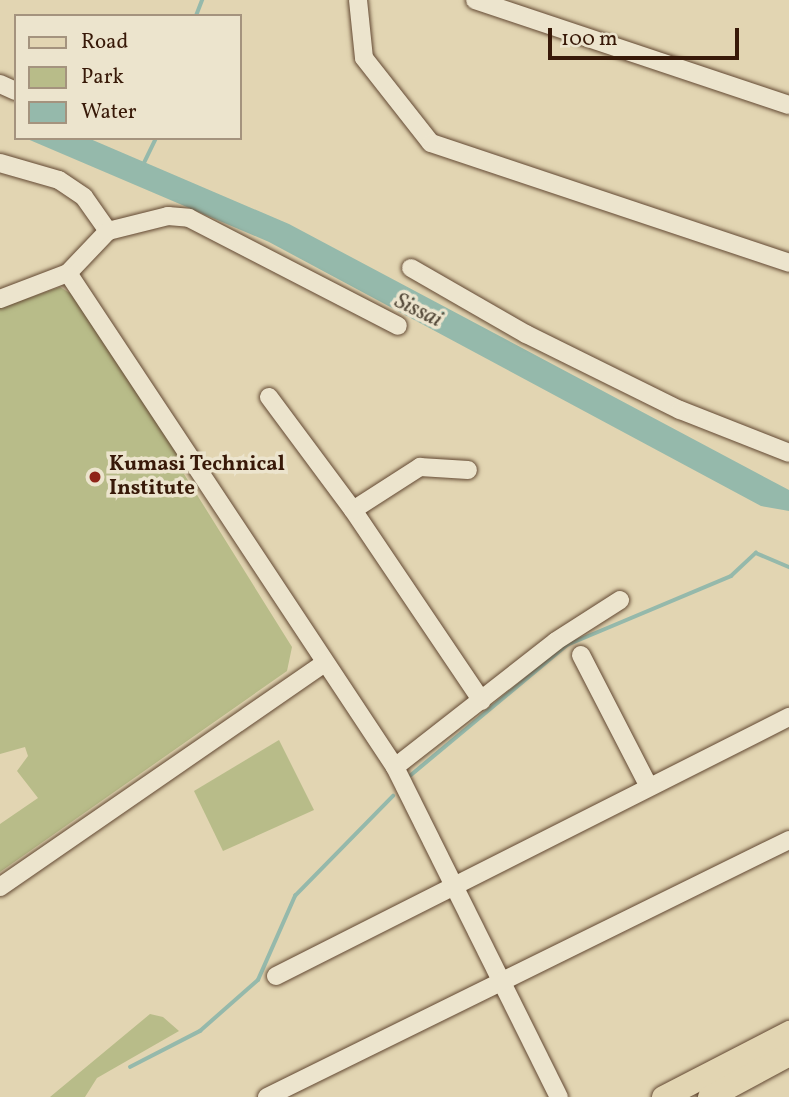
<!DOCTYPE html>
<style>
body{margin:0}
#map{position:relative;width:789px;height:1097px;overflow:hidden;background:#e2d5b2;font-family:Vollkorn,serif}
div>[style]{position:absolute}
.green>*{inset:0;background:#b8bc89}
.water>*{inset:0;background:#95b9ab}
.stream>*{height:3.5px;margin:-1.75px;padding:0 1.75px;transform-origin:1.75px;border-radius:1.75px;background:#95b9ab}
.roads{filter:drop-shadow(0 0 2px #624832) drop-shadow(0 0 2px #624832)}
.minor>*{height:18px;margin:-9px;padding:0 9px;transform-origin:9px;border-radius:9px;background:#ece4cd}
.major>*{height:23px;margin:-11.5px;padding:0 11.5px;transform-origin:11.5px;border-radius:11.5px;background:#e2d5b2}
.dots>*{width:19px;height:19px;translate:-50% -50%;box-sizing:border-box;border:4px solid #ece4cd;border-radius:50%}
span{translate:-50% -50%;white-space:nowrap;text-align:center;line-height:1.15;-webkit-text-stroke:7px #ece4cd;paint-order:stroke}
.poi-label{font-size:21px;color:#381908;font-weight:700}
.left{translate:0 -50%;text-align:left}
.water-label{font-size:23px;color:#544939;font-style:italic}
.legend{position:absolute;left:14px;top:14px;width:228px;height:126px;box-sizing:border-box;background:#ece4cd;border:2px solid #a4937e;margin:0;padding:9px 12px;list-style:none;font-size:21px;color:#381908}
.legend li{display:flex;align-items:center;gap:14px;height:35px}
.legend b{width:35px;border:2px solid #a4937e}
.scale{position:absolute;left:548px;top:28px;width:191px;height:32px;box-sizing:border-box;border:4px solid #381908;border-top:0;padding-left:9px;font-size:21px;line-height:24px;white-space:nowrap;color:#381908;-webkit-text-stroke:5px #ece4cd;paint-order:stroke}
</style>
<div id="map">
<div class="green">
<div style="clip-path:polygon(60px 287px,73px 295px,190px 470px,184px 474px,292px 647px,287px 671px,0 872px,0 824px,38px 798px,17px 771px,28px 756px,25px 747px,0 754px,0 308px)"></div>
<div style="clip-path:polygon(279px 740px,314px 810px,223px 851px,194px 791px)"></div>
<div style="clip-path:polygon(150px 1014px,163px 1017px,179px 1031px,97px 1078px,85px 1097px,50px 1097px)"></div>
</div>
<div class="water">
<div style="clip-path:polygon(25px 138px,88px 138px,289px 224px,789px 490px,789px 511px,761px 506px,269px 242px)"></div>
</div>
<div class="stream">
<div style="left:196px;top:16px;width:17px;rotate:-69deg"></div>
<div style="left:143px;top:165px;width:30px;rotate:-64deg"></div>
<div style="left:411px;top:775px;width:203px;rotate:-39.8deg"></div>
<div style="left:567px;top:645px;width:178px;rotate:-22.8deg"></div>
<div style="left:731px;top:576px;width:34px;rotate:-43deg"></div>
<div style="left:756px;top:553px;width:36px;rotate:23deg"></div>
<div style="left:130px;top:1067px;width:79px;rotate:-27.2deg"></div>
<div style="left:200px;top:1031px;width:77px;rotate:-41.3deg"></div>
<div style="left:258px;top:980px;width:92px;rotate:-66.2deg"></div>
<div style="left:295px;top:896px;width:140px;rotate:-45.6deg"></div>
</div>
<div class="roads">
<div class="minor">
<div style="left:358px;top:0;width:58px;rotate:84.1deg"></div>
<div style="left:364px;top:58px;width:108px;rotate:51.8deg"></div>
<div style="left:431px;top:143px;width:378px;rotate:18.5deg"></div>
<div style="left:475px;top:0;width:331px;rotate:18.5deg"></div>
<div style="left:0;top:84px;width:17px;rotate:24deg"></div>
<div style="left:0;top:163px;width:61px;rotate:16.1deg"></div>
<div style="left:59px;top:180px;width:30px;rotate:34deg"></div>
<div style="left:84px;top:197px;width:42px;rotate:54.8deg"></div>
<div style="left:411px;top:268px;width:133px;rotate:29.9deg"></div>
<div style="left:526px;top:334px;width:172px;rotate:26.3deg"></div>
<div style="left:680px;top:410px;width:117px;rotate:21.5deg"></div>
<div style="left:68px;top:273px;width:592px;rotate:56.5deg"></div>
<div style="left:395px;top:767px;width:369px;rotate:63.6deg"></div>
<div style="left:68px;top:273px;width:58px;rotate:-46.4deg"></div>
<div style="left:108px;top:231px;width:62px;rotate:-14deg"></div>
<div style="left:168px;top:216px;width:21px;rotate:5deg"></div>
<div style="left:189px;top:218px;width:235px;rotate:27.3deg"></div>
<div style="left:0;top:299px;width:73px;rotate:-20.9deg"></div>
<div style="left:269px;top:397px;width:141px;rotate:53.4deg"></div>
<div style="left:353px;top:510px;width:230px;rotate:56deg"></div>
<div style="left:353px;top:510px;width:80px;rotate:-32.7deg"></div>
<div style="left:420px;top:467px;width:48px;rotate:3.6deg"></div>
<div style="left:581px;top:655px;width:148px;rotate:62.7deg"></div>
<div style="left:395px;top:767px;width:204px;rotate:-38deg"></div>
<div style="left:556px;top:641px;width:76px;rotate:-32.6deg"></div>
<div style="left:0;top:887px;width:395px;rotate:-34.6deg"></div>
<div style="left:276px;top:976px;width:575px;rotate:-26.79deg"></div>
<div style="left:267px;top:1097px;width:582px;rotate:-26.21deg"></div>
</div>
<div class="major">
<div style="left:663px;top:1097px;width:142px;rotate:-27.3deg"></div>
<div style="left:709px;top:1097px;width:91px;rotate:-28.3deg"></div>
</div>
</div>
<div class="dots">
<div style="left:95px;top:477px;background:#8f2418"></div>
</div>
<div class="poi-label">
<span class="left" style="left:109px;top:477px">Kumasi Technical<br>Institute</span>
</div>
<div class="water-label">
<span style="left:418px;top:311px;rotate:26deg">Sissai</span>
</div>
<ul class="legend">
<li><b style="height:9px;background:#e2d5b2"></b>Road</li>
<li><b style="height:19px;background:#b8bc89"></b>Park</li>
<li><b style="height:19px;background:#95b9ab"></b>Water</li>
</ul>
<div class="scale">100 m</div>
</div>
